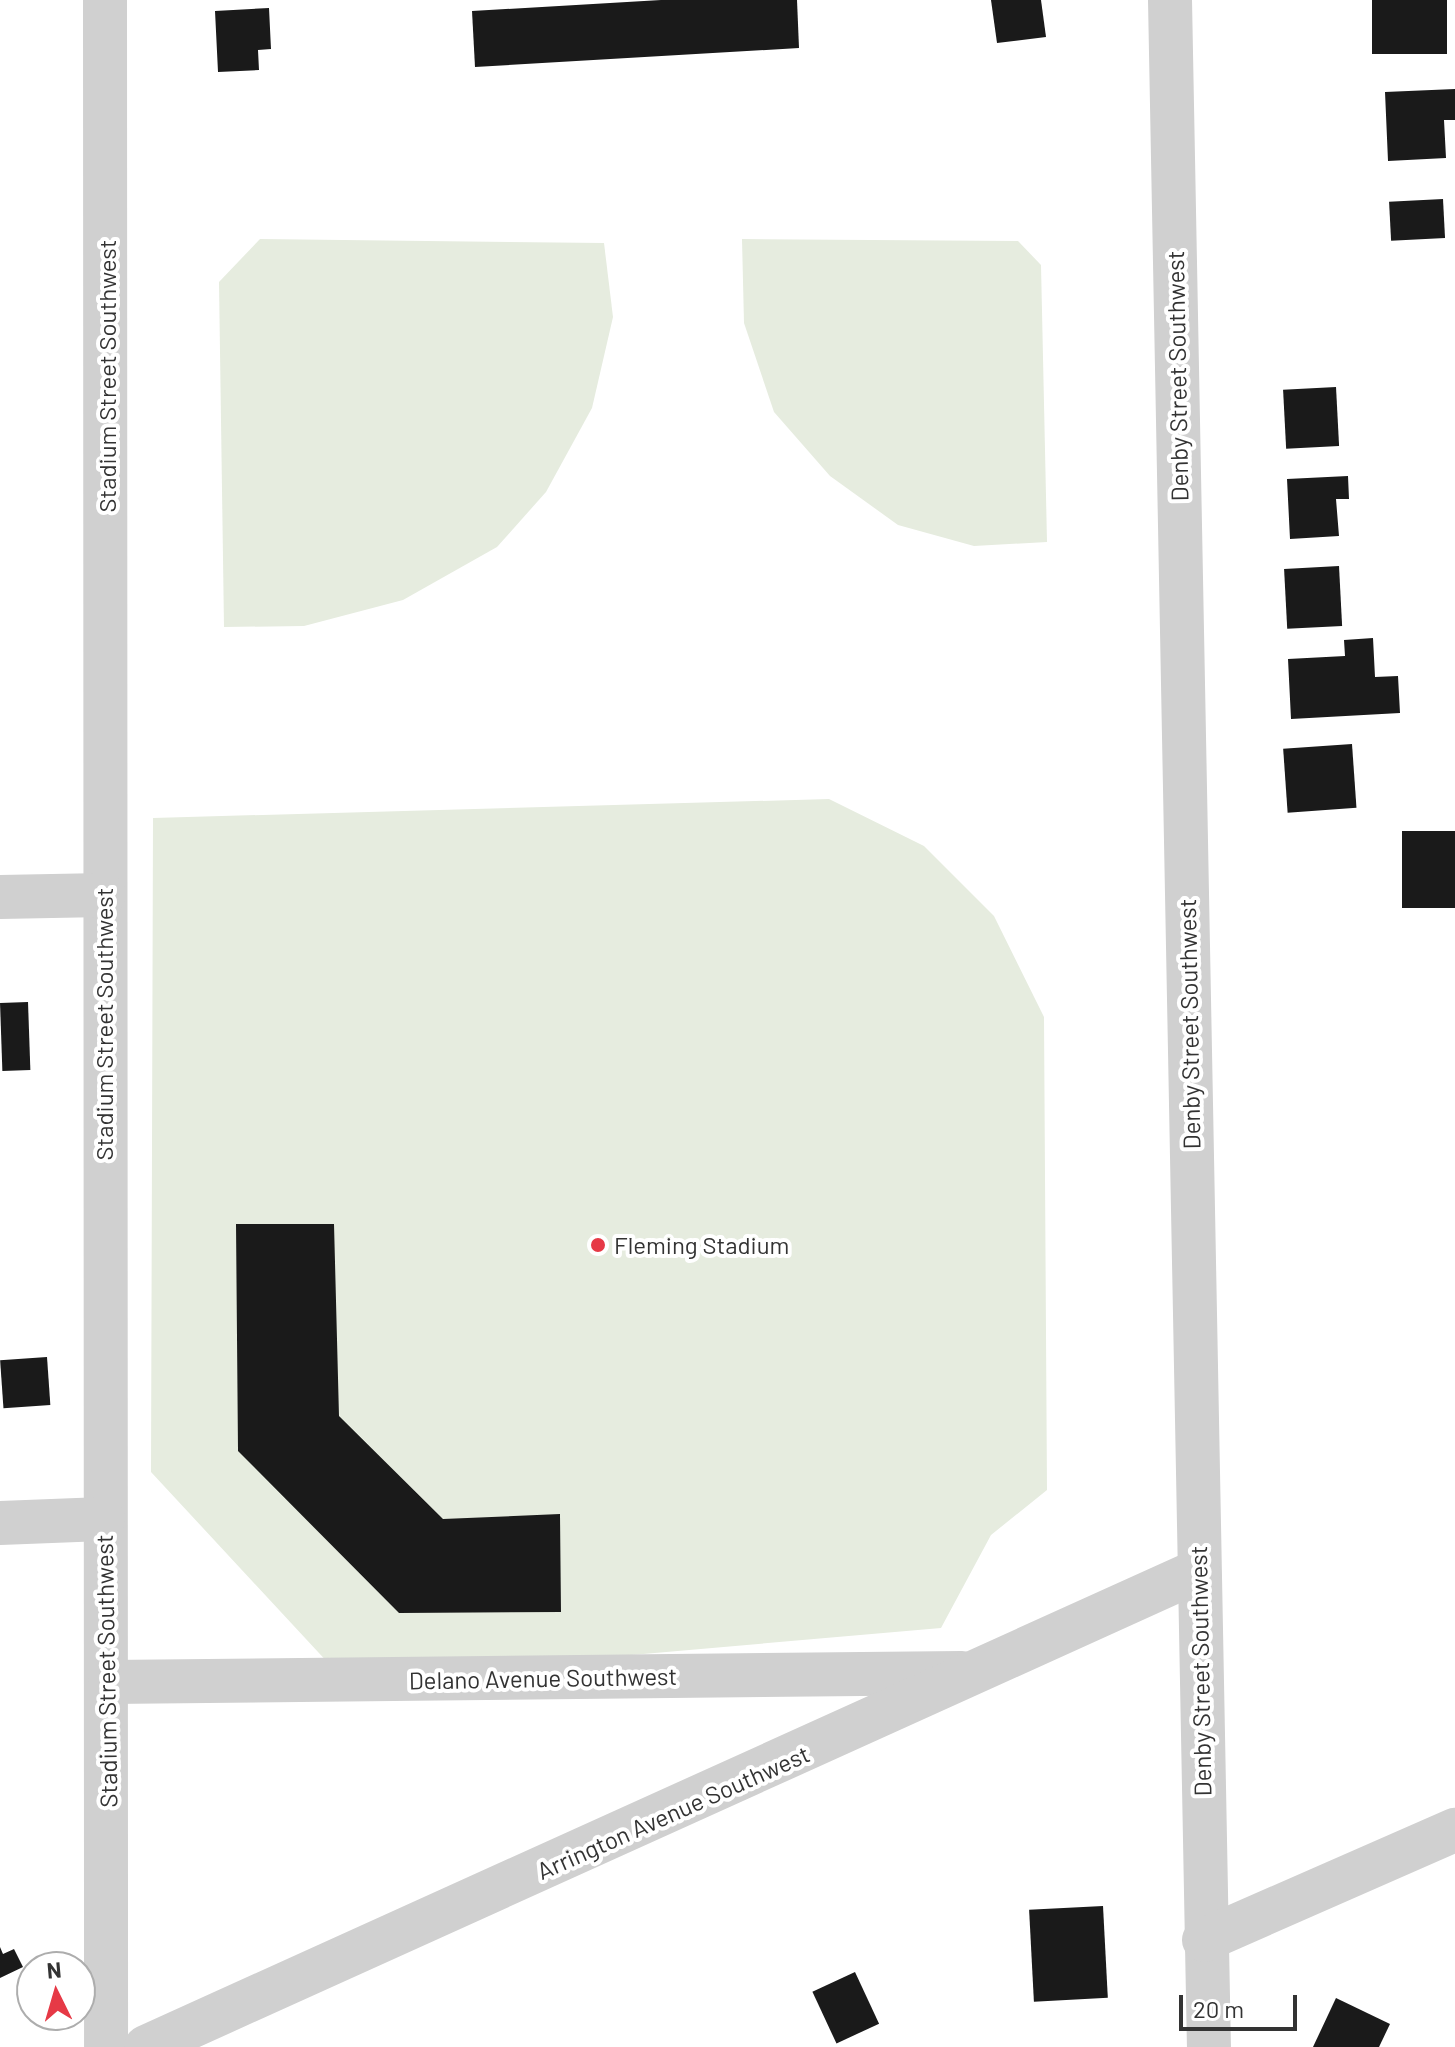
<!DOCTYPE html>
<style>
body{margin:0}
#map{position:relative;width:1455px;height:2047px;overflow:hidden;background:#fff;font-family:Barlow,sans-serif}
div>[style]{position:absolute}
.green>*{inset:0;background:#e6ecdf}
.building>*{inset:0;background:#1a1a1a;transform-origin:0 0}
.street>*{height:44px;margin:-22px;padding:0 22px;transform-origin:22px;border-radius:22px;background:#d0d0d0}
.dots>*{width:22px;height:22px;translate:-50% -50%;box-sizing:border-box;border:4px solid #fff;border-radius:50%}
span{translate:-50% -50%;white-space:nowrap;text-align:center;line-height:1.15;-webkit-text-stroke:8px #fff;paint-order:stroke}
.street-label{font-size:24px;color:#333}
.poi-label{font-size:24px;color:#333}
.left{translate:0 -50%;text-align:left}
.north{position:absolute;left:16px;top:1951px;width:80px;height:80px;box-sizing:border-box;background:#fff;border:2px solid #adadad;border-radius:50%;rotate:355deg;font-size:22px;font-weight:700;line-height:32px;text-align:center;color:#333}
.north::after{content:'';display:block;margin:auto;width:28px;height:36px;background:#e63946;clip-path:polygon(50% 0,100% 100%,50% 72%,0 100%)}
.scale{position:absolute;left:1179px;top:1995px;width:118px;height:36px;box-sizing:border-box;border:4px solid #333;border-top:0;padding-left:10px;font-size:24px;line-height:28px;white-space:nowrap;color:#333;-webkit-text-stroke:6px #fff;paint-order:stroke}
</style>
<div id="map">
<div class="green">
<div style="clip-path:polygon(260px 239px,604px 243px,613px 317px,592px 408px,546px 492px,497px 547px,403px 600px,304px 626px,224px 627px,219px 282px)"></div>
<div style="clip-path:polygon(742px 239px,1018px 241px,1041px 265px,1047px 542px,974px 546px,898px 525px,830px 476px,774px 412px,744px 323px)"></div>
<div style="clip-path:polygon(829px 799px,924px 846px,994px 916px,1044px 1017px,1047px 1490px,991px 1535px,941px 1628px,344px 1680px,151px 1472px,153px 818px)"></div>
</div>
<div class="building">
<div style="clip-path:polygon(661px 0,797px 0,799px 48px,475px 67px,472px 11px)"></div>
<div style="clip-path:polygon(991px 0,1041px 0,1046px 37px,997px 43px)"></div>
<div style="left:1372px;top:0;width:75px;height:54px"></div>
<div style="clip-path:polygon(269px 8px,271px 49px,258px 50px,259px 70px,218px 72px,215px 11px)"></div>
<div style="clip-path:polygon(1455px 89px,1455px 120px,1444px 120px,1446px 158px,1388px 161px,1385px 92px)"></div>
<div style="left:1443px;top:199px;width:39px;height:54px;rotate:87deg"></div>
<div style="left:1336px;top:387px;width:59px;height:53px;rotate:87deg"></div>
<div style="clip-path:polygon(1348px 476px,1349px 499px,1336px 499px,1339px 536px,1290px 539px,1287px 479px)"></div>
<div style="left:1339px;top:566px;width:60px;height:55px;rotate:87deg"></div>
<div style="clip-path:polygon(1373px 638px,1375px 677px,1398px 676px,1400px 713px,1291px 719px,1288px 659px,1345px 656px,1344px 640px)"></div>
<div style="left:1352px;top:744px;width:64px;height:69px;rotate:86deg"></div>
<div style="left:1455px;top:831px;width:77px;height:53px;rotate:90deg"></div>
<div style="left:28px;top:1002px;width:68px;height:28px;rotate:88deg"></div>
<div style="clip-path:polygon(236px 1224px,334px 1224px,339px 1416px,443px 1519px,560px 1514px,561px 1612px,399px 1613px,238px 1451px)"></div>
<div style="left:47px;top:1357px;width:48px;height:47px;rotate:86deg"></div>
<div style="left:1103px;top:1906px;width:92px;height:74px;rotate:87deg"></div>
<div style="clip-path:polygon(0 1947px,3px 1954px,14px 1949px,23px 1967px,0 1978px)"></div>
<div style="left:855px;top:1972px;width:57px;height:47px;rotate:65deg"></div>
<div style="clip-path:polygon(1336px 1998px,1390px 2024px,1379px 2047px,1313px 2047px)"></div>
</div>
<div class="street">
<div style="left:105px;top:0;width:2047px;rotate:89.97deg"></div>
<div style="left:1170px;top:0;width:2047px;rotate:88.91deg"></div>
<div style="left:0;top:897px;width:104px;rotate:-1.1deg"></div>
<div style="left:0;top:1523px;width:103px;rotate:-2.2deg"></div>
<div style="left:110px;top:1682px;width:852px;rotate:-0.61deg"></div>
<div style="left:1204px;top:1940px;width:274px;rotate:-23.7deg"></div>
<div style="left:146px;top:2047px;width:1155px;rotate:-24.35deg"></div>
</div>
<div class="dots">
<div style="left:598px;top:1245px;background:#e63946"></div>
</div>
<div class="street-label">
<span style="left:107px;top:376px;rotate:-90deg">Stadium Street Southwest</span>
<span style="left:1177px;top:376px;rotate:-91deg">Denby Street Southwest</span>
<span style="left:104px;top:1024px;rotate:-90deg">Stadium Street Southwest</span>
<span style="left:1189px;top:1024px;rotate:-91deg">Denby Street Southwest</span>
<span style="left:106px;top:1671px;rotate:-91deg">Stadium Street Southwest</span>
<span style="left:1200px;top:1671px;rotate:-91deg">Denby Street Southwest</span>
<span style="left:543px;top:1678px;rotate:-1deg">Delano Avenue Southwest</span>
<span style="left:673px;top:1812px;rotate:-24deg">Arrington Avenue Southwest</span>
</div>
<div class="poi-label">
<span class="left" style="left:614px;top:1245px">Fleming Stadium</span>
</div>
<div class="north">N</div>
<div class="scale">20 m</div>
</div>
